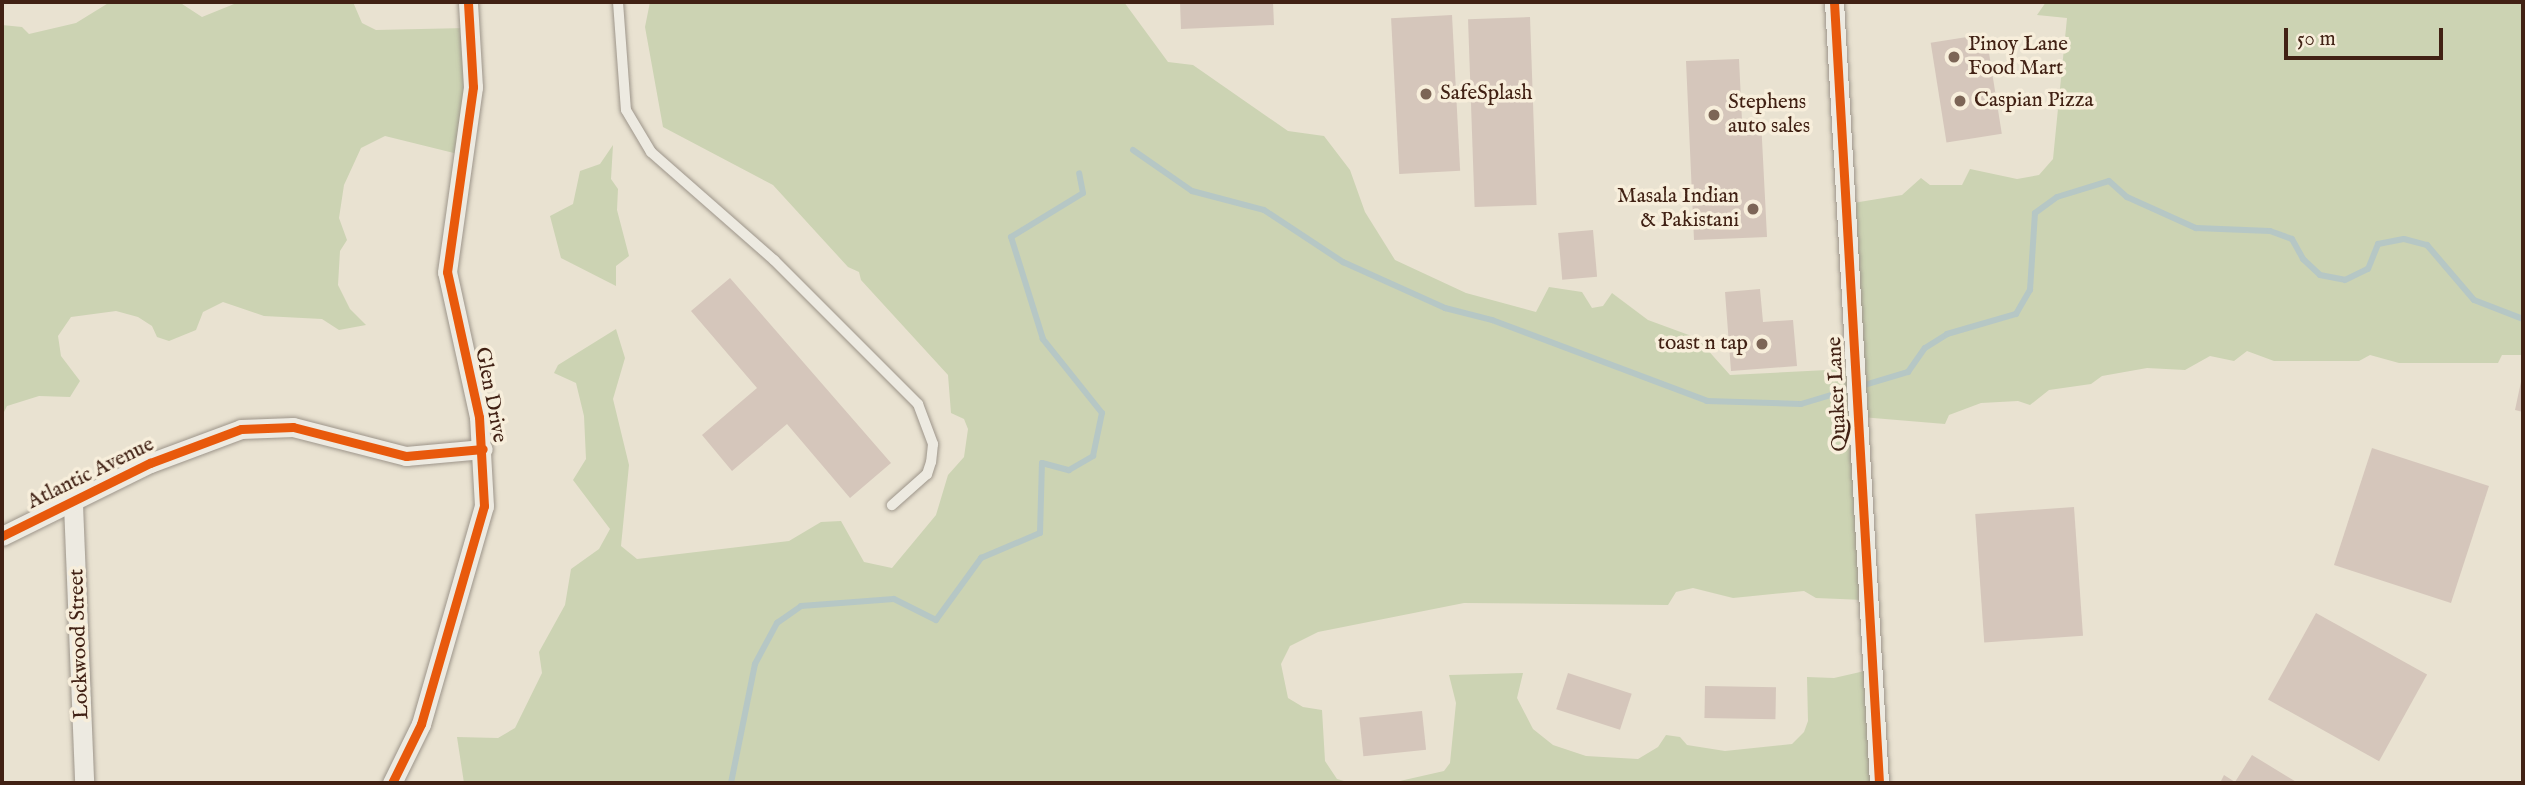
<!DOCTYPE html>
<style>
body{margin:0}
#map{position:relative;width:2525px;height:785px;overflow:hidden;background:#e9e2d1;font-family:"IM FELL English",serif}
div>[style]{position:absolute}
.green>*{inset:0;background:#ccd3b3}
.stream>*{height:6px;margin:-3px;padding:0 3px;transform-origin:3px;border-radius:3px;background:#b6c7c5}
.building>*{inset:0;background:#d5c6bb;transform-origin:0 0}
.roads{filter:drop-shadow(0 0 2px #9d958a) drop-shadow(0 0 2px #9d958a)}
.lane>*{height:10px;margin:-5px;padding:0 5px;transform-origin:5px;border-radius:5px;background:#edeae1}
.street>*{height:19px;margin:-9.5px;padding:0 9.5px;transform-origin:9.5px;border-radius:9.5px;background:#edeae1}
.cycleway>*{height:9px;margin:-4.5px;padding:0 4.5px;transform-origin:4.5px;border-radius:4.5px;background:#e8590c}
.dots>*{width:19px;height:19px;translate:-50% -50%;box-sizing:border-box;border:4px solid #f7eedb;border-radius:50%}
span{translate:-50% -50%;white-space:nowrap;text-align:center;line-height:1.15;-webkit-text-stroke:7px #f7eedb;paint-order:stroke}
.poi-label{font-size:21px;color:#412114}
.left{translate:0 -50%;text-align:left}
.right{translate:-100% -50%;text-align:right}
.street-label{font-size:21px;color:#412114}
.frame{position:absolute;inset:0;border:4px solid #412114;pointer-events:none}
.scale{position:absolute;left:2284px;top:28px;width:159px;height:32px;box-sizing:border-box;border:4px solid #412114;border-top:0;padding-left:9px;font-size:21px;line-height:24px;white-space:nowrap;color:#412114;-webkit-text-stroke:5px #f7eedb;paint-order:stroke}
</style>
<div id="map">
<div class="green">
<div style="clip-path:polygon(110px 2px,179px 2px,202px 17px,239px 2px,353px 2px,362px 23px,376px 30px,466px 28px,466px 156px,385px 136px,361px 148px,344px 185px,339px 218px,347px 240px,340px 251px,338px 285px,350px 309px,366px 325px,339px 330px,322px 319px,264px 316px,223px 302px,203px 312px,196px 330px,169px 341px,157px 337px,152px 326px,138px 317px,116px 311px,71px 317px,58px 336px,61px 356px,80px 381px,70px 397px,39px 396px,7px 406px,2px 416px,2px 25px,22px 27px,29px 34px,76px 23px)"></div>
<div style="clip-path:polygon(650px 2px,1124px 2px,1168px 62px,1193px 65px,1288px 131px,1324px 136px,1350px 170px,1365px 212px,1395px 260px,1466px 293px,1536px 312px,1549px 287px,1582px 292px,1592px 308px,1603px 306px,1612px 293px,1648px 320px,1697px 338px,1730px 375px,1847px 369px,1847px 204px,1902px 195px,1921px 178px,1930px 185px,1962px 185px,1970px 169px,2017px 179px,2039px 175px,2053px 159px,2067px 18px,2037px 15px,2046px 2px,2523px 2px,2523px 355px,2502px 355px,2498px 363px,2399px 363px,2370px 355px,2359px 361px,2274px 361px,2247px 351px,2234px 361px,2210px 356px,2185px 370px,2147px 368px,2102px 376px,2091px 384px,2049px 390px,2030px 405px,2018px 401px,1981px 403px,1949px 415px,1945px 424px,1861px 417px,1864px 600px,1816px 598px,1804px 591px,1733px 598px,1693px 588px,1676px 592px,1668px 605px,1464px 603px,1318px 632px,1290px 646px,1281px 664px,1288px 698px,1303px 707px,1322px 710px,1325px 761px,1337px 779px,1351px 783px,464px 783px,457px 737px,498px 738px,515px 728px,542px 673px,539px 652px,565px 605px,571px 569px,599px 549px,610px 529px,573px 480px,586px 459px,584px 416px,576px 383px,554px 373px,558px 365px,616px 329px,625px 358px,613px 399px,629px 465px,621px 546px,637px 559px,789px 541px,821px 522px,841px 521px,864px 562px,892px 568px,936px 515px,948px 475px,964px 457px,968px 429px,964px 419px,951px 413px,948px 375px,861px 280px,859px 272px,848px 267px,773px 185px,663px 127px,645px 27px)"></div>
<div style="clip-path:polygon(613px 145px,611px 179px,618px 189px,617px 210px,629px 256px,616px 266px,616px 286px,561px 258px,550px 216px,573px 204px,580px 171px,600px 164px)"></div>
<div style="clip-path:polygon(1869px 670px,1876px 783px,1391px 783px,1444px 771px,1450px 763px,1456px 703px,1449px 675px,1523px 673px,1517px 698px,1533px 729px,1553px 745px,1586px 756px,1638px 759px,1658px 747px,1666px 735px,1680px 737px,1687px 745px,1725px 751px,1792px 744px,1804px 732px,1808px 721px,1807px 677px,1834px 678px)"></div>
</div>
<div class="stream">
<div style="left:1133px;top:150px;width:72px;rotate:34.8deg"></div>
<div style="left:1192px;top:191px;width:74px;rotate:14.8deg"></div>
<div style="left:1264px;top:210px;width:95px;rotate:33.4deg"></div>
<div style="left:1343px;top:262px;width:112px;rotate:24.3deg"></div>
<div style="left:1445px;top:308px;width:49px;rotate:14.3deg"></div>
<div style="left:1492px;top:320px;width:230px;rotate:20.6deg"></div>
<div style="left:1707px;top:401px;width:94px;rotate:1.8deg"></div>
<div style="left:1801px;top:404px;width:112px;rotate:-16.7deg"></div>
<div style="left:1908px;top:372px;width:29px;rotate:-55deg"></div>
<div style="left:1925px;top:348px;width:26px;rotate:-32deg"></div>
<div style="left:1947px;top:334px;width:72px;rotate:-16.2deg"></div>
<div style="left:2016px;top:314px;width:28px;rotate:-60deg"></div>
<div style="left:2030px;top:290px;width:77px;rotate:-86.3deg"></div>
<div style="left:2035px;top:213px;width:27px;rotate:-36deg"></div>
<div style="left:2057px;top:197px;width:54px;rotate:-17.1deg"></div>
<div style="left:2109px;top:181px;width:24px;rotate:42deg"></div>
<div style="left:2127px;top:197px;width:76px;rotate:24.2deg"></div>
<div style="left:2196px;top:228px;width:74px;rotate:2.3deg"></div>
<div style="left:2270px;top:231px;width:23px;rotate:20deg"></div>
<div style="left:2292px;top:239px;width:23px;rotate:61deg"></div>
<div style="left:2303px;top:259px;width:23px;rotate:43deg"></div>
<div style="left:2320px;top:275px;width:25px;rotate:11deg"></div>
<div style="left:2345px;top:280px;width:25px;rotate:-26deg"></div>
<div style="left:2368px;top:269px;width:27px;rotate:-68deg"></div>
<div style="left:2378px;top:244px;width:26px;rotate:-11deg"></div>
<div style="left:2404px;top:239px;width:24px;rotate:15deg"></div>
<div style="left:2427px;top:245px;width:72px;rotate:49.5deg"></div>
<div style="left:2474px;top:300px;width:53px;rotate:21.2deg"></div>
<div style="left:731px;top:783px;width:121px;rotate:-78.6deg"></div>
<div style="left:755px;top:664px;width:47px;rotate:-61.8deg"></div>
<div style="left:777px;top:623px;width:29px;rotate:-35deg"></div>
<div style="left:801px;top:606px;width:93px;rotate:-4.3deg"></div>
<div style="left:894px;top:599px;width:47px;rotate:26.6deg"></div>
<div style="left:936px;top:620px;width:77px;rotate:-54deg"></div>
<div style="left:981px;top:558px;width:64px;rotate:-23deg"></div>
<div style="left:1040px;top:533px;width:70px;rotate:-88.4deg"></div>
<div style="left:1042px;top:463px;width:28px;rotate:15deg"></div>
<div style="left:1069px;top:470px;width:28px;rotate:-30deg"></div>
<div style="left:1093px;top:456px;width:44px;rotate:-78.2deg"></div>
<div style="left:1102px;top:413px;width:95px;rotate:-128.6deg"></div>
<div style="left:1043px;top:339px;width:107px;rotate:-107.4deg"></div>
<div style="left:1011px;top:237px;width:84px;rotate:-31.4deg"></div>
<div style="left:1083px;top:193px;width:20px;rotate:-101deg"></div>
</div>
<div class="building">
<div style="clip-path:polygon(1180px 2px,1273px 2px,1274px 25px,1181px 29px)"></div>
<div style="left:1452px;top:15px;width:156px;height:61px;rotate:87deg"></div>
<div style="left:1530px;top:17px;width:188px;height:62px;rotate:88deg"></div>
<div style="left:1986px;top:34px;width:101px;height:56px;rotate:81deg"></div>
<div style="clip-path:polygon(1739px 59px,1742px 121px,1761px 120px,1767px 237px,1694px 240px,1686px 61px)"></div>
<div style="left:1593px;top:230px;width:47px;height:35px;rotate:85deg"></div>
<div style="clip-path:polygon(730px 278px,891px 463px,850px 498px,787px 424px,732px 471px,702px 435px,757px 388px,691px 311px)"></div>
<div style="clip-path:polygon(1760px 289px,1763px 322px,1793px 320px,1797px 366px,1731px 371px,1725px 292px)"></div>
<div style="clip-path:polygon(2522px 377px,2523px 377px,2523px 412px,2515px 410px)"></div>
<div style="left:2372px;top:448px;width:123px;height:123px;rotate:18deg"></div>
<div style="left:2074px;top:507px;width:129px;height:99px;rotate:86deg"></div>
<div style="left:2316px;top:613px;width:127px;height:99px;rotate:29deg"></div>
<div style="left:1568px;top:673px;width:67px;height:38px;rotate:18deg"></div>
<div style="left:1705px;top:686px;width:71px;height:32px;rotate:1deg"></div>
<div style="left:1422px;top:711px;width:39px;height:63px;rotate:84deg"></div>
<div style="clip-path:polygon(2252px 755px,2298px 783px,2220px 783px,2224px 775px,2235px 782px)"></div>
</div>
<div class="roads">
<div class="lane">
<div style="left:618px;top:2px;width:108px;rotate:85.8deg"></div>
<div style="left:626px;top:110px;width:49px;rotate:59.2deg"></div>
<div style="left:651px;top:152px;width:164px;rotate:41.3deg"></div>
<div style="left:774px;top:260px;width:204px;rotate:45deg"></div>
<div style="left:918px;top:404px;width:43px;rotate:69.4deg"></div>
<div style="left:933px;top:444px;width:18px;rotate:96deg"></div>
<div style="left:931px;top:462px;width:13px;rotate:108deg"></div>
<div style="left:927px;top:474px;width:47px;rotate:138.5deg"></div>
</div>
<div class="street">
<div style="left:1834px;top:2px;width:782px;rotate:86.7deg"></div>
<div style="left:73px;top:504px;width:279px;rotate:87.7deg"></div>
<div style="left:2px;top:536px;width:165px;rotate:-26.3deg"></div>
<div style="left:150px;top:463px;width:97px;rotate:-20.5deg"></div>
<div style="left:241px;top:429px;width:52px;rotate:-2.2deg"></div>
<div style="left:293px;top:427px;width:117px;rotate:14.4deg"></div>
<div style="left:406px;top:456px;width:77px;rotate:-5.2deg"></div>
<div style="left:392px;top:783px;width:66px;rotate:-63.8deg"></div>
<div style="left:421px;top:724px;width:227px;rotate:-73.9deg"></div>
<div style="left:484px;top:506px;width:89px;rotate:-93.2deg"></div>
<div style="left:479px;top:417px;width:148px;rotate:-102.4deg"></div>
<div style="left:447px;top:272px;width:187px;rotate:-82deg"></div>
<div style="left:473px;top:87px;width:85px;rotate:-93.4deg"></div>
</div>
</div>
<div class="cycleway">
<div style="left:1834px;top:2px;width:782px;rotate:86.7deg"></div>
<div style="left:2px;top:536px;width:165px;rotate:-26.3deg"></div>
<div style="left:150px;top:463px;width:97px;rotate:-20.5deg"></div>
<div style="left:241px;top:429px;width:52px;rotate:-2.2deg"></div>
<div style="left:293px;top:427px;width:117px;rotate:14.4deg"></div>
<div style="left:406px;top:456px;width:77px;rotate:-5.2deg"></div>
<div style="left:392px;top:783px;width:66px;rotate:-63.8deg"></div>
<div style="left:421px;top:724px;width:227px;rotate:-73.9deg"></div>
<div style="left:484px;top:506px;width:89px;rotate:-93.2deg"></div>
<div style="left:479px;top:417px;width:148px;rotate:-102.4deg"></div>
<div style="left:447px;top:272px;width:187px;rotate:-82deg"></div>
<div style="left:473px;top:87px;width:85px;rotate:-93.4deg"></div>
</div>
<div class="dots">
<div style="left:1954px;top:57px;background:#7c6556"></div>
<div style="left:1426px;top:94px;background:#7c6556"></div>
<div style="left:1960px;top:101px;background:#7c6556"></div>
<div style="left:1714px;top:115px;background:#7c6556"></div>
<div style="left:1753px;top:209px;background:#7c6556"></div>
<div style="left:1762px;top:344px;background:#7c6556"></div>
</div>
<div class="poi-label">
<span class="left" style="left:1968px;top:57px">Pinoy Lane<br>Food Mart</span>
<span class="left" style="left:1440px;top:94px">SafeSplash</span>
<span class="left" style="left:1974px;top:101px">Caspian Pizza</span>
<span class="left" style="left:1728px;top:115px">Stephens<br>auto sales</span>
<span class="right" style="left:1739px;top:209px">Masala Indian<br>&amp; Pakistani</span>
<span class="right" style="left:1748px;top:344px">toast n tap</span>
</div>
<div class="street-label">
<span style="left:1838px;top:394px;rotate:-93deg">Quaker Lane</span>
<span style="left:490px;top:395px;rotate:79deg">Glen Drive</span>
<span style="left:91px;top:474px;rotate:-26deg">Atlantic Avenue</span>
<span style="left:80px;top:644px;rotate:-92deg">Lockwood Street</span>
</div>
<div class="frame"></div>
<div class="scale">50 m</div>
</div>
